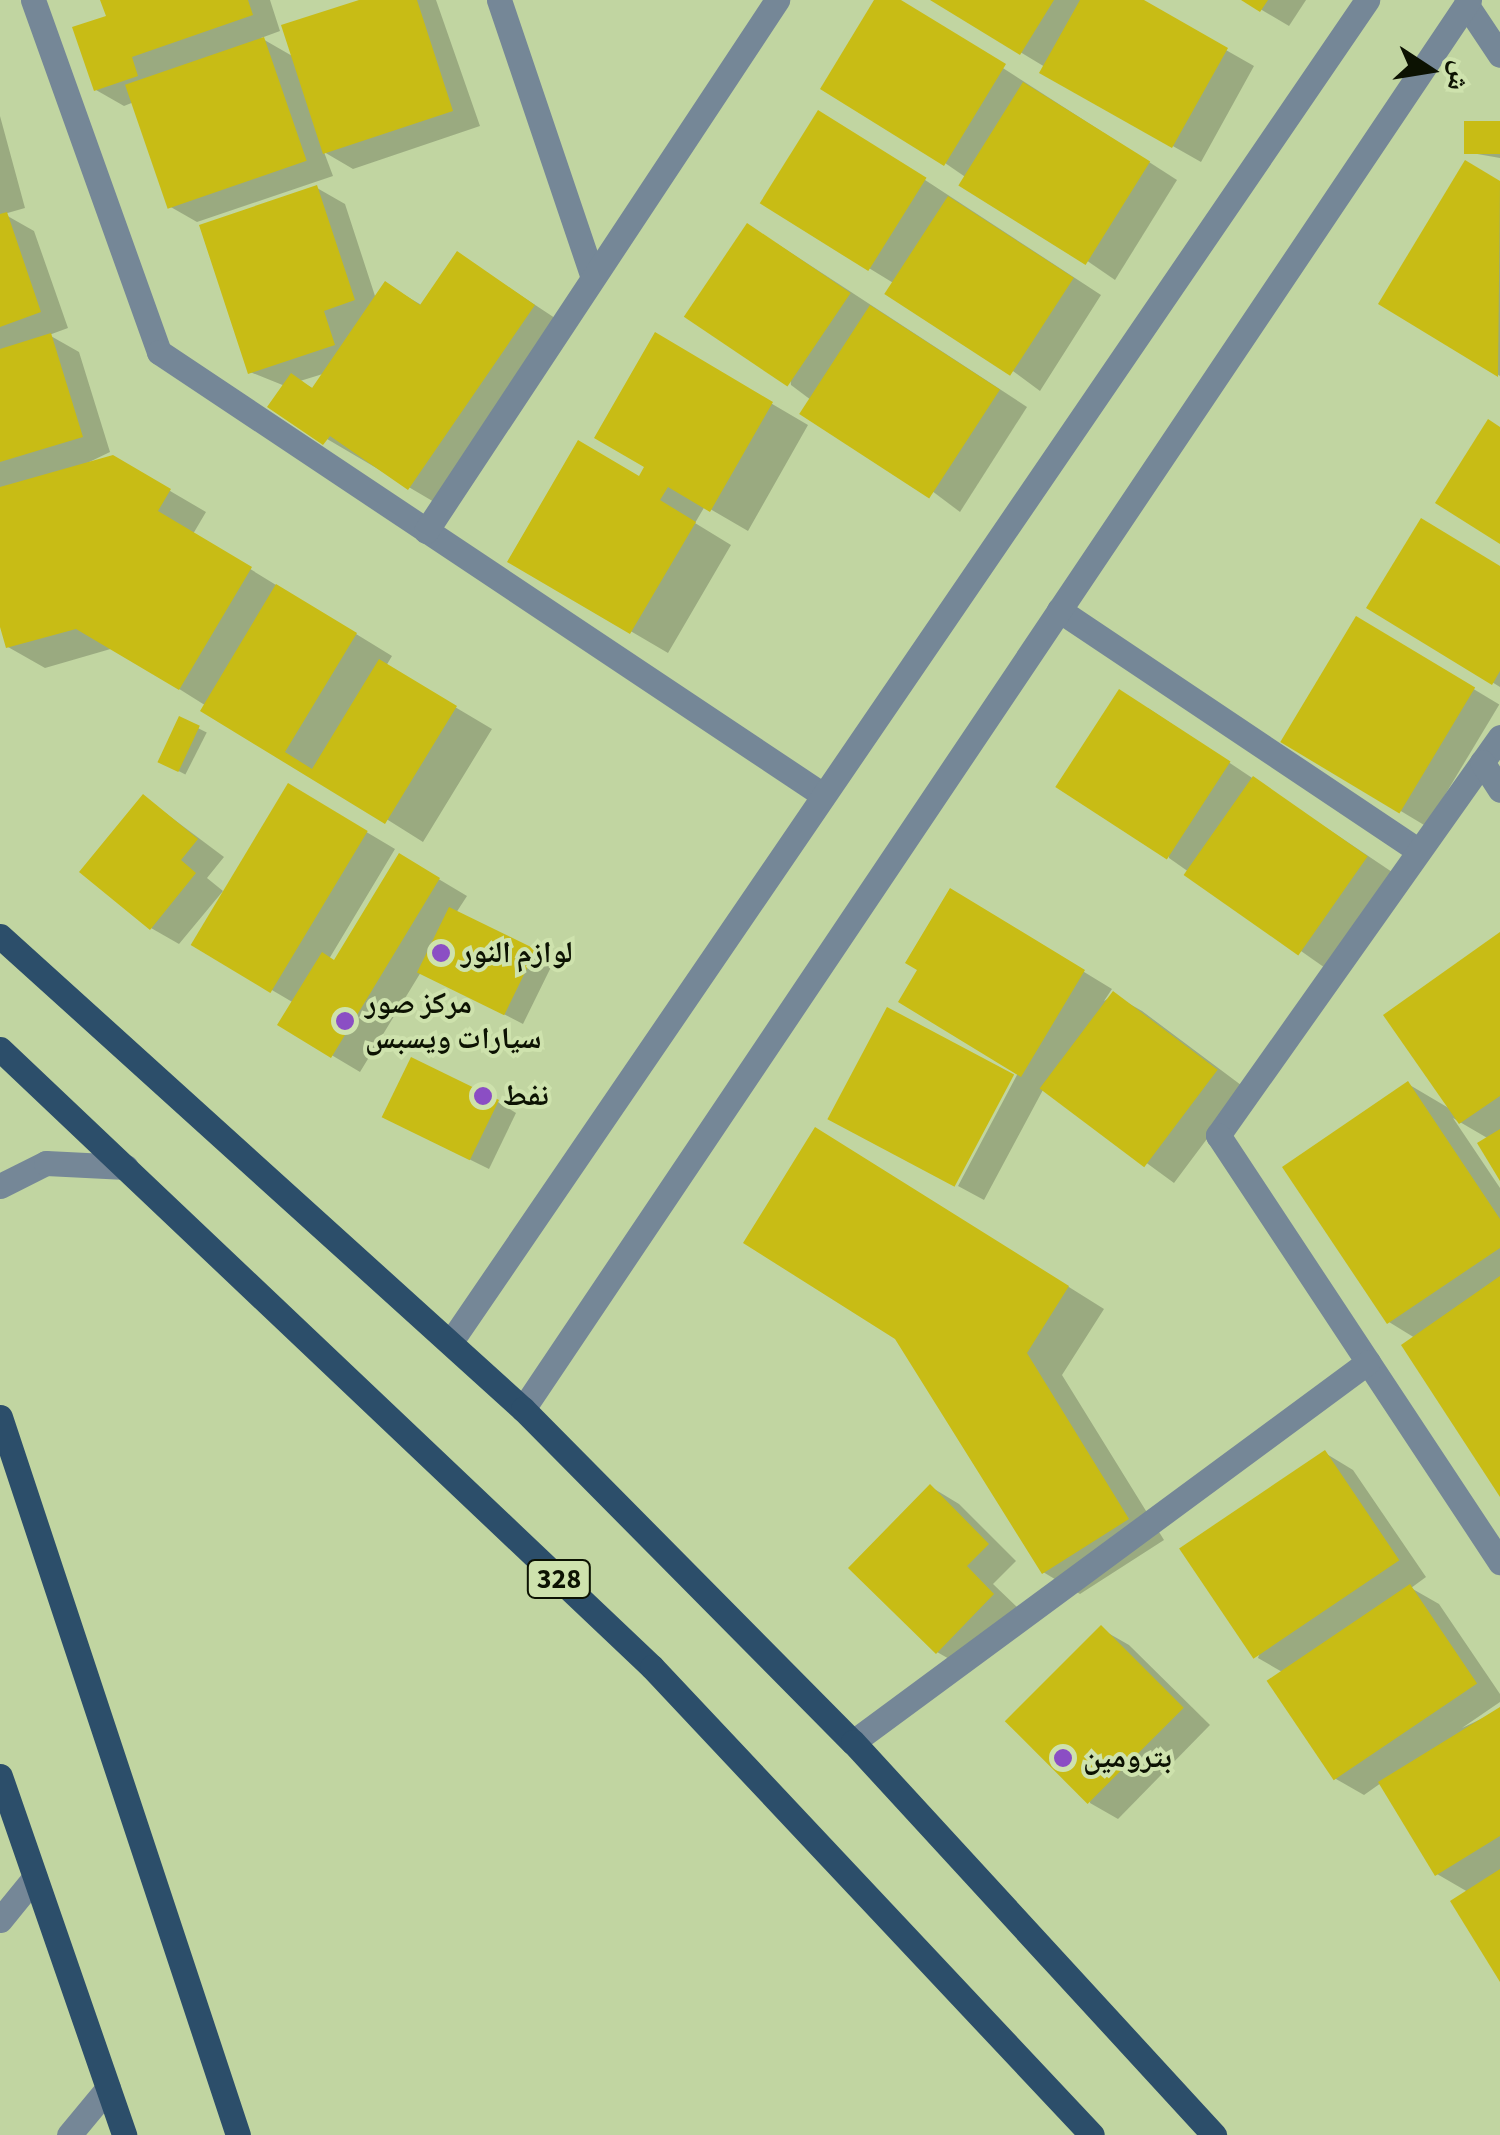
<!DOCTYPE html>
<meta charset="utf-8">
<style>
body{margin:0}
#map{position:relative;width:1500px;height:2135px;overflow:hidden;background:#c1d5a1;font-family:"Source Sans 3","Noto Naskh Arabic",sans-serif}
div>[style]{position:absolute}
.shadow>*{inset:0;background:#0003;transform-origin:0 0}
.building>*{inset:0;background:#c8bc15;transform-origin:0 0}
.minor>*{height:25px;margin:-12.5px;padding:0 12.5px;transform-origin:12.5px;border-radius:12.5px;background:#758797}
.major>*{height:25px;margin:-12.5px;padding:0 12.5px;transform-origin:12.5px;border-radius:12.5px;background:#2c4e6a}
.dots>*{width:28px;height:28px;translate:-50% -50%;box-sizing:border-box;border:5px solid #cee2ad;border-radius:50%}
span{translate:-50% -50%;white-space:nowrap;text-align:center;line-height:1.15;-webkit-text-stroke:8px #cee2ad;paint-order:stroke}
.shield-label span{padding:2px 8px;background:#cee2ad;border:2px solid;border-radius:8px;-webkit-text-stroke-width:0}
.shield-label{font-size:28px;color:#0c1202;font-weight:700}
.poi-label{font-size:30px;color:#0c1202;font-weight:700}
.left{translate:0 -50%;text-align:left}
.north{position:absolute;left:1380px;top:20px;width:100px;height:100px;-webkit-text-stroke:8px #cee2ad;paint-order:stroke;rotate:102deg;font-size:28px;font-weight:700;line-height:40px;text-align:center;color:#0c1202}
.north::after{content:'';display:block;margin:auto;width:35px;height:45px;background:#0c1202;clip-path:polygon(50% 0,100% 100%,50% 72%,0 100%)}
</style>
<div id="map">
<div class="shadow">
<div style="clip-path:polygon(103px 0,270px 0,280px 31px,261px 38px,294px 57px,367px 0,436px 0,480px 126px,353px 169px,324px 152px,333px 176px,197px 222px,169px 206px,134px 102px,124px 106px,96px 90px,109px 17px)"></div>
<div style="clip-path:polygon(877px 0,897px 0,1177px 180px,1115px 280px,945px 163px)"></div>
<div style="clip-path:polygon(934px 0,1138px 0,1254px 66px,1201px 162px,1042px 72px,1045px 67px)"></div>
<div style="clip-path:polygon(1245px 0,1306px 0,1289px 26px)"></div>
<div style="clip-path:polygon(0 116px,25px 208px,4px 214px,34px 231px,68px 328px,49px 335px,79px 352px,110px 452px,81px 466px,112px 457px,206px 512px,193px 534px,392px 656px,386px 666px,492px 729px,423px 842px,114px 648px,45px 668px,8px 647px,0 618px)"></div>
<div style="clip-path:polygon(1500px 124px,1500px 158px,1466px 152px)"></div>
<div style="clip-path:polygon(847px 129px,1101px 295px,1040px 391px,895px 284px,764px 204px)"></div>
<div style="clip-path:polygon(1466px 163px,1500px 183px,1500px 376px,1381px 303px)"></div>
<div style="clip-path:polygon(evenodd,317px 188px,345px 204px,376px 299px,386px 284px,423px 306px,458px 254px,570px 328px,446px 509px,271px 406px,285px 386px,250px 372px,317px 188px,326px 373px,314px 389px,300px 381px,326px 373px)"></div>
<div style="clip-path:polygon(776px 243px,1027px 407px,960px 512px,791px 385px)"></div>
<div style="clip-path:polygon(656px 336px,808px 425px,748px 531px,705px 506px,695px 523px,731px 545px,668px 653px,511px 561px,640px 479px,647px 466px)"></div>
<div style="clip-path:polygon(1500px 568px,1500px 687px,1370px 607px)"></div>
<div style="left:1357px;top:619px;width:166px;height:142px;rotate:31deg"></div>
<div style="clip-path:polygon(1148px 708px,1395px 874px,1328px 970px,1169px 858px)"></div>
<div style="left:180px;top:719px;width:30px;height:47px;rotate:27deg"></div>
<div style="clip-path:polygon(289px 786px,395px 849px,329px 959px,335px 962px,400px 856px,467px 896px,456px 913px,553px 963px,523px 1024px,421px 972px,360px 1072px,281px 1025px,294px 1003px,195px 945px)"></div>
<div style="clip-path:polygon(144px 797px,224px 857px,207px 878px,223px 891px,179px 944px,151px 928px)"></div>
<div style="clip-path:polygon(979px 908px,1112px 989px,1104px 1001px,1114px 995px,1142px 1011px,1245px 1088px,1174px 1183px,1044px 1088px,984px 1200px,958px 1186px,1018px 1073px,901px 1002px)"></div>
<div style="clip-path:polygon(1500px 936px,1500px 1176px,1489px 1139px,1453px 1118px,1500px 1188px,1500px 1490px,1415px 1338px,1389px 1322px,1408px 1084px,1452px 1110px)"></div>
<div style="clip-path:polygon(498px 1102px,516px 1113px,489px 1169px,404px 1127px)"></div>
<div style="clip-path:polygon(852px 1151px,1104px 1309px,1062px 1375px,1164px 1540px,1080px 1594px,1043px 1572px)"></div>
<div style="clip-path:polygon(1325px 1453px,1353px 1470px,1426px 1577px,1411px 1588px,1439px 1604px,1500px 1694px,1500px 1702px,1462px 1728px,1500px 1710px,1500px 1977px,1468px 1892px,1437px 1874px,1381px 1783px,1364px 1795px,1336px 1779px,1284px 1673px,1258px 1658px)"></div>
<div style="clip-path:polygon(931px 1487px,959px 1504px,1016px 1561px,993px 1584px,1021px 1611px,965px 1668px,937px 1652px)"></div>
<div style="clip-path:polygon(1101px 1629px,1129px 1645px,1210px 1725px,1118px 1819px,1090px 1803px)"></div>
</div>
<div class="building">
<div style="clip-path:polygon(100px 0,248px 0,253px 15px,132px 57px,138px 76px,94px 91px,72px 27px,106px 16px)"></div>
<div style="clip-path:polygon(359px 0,417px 0,453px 111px,323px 154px,281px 25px)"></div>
<div style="clip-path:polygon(874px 0,901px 0,1006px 64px,944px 166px,820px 89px)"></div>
<div style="clip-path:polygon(930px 0,1054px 0,1020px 55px)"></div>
<div style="clip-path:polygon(1080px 0,1144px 0,1228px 48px,1172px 148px,1039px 73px)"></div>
<div style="clip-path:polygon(1241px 0,1268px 0,1260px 12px)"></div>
<div style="left:264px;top:37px;width:131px;height:147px;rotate:71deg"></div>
<div style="left:1023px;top:82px;width:150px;height:122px;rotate:32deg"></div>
<div style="left:818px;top:110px;width:128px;height:110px;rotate:32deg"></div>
<div style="left:1464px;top:121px;width:36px;height:33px"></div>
<div style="clip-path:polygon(1465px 160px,1500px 181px,1498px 377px,1378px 304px)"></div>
<div style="clip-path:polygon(317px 185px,355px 300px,324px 311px,335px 345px,248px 374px,199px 225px)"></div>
<div style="left:948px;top:196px;width:150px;height:117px;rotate:33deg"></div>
<div style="clip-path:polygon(7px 212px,41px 312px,0 327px,0 214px)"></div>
<div style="left:747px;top:223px;width:125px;height:113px;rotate:34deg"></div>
<div style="clip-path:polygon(457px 251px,535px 305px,408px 490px,330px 436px,323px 445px,267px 407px,291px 373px,312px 388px,385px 281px,420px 305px)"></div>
<div style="left:870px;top:305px;width:155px;height:130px;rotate:33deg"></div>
<div style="clip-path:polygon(655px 332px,773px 402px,710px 512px,668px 487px,660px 500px,696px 522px,630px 634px,507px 562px,578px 440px,639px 476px,644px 467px,594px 438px)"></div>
<div style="clip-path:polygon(51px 333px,83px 437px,0 462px,0 349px)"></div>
<div style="clip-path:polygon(1488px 419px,1500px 427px,1500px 544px,1435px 503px)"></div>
<div style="clip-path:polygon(113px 455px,171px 489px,158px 511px,252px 567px,179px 690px,76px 629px,6px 648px,0 627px,0 487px)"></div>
<div style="clip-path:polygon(1421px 518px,1500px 566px,1500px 671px,1492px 685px,1366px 608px)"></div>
<div style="clip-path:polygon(276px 584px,357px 633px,285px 752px,312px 769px,379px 659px,457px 706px,385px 824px,200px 711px)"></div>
<div style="left:1356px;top:616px;width:139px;height:147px;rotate:31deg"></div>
<div style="left:1119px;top:689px;width:133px;height:117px;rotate:33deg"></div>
<div style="left:179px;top:716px;width:23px;height:51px;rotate:25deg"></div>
<div style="left:1253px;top:776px;width:140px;height:121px;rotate:35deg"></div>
<div style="left:288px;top:783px;width:93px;height:189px;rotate:31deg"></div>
<div style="clip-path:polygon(143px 794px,198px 839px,181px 860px,196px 873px,150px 930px,79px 872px)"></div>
<div style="clip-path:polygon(399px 853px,440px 878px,331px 1058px,277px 1025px,322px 952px,334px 960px)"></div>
<div style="clip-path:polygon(950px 888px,1085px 970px,1021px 1077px,898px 1002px,917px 970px,905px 963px)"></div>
<div style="left:449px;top:907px;width:97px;height:73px;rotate:26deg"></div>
<div style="clip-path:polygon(1500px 932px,1500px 1096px,1459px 1124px,1383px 1015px)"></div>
<div style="left:1113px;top:991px;width:131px;height:122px;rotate:37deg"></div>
<div style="left:887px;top:1007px;width:144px;height:127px;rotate:28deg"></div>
<div style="left:411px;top:1057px;width:98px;height:67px;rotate:26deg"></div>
<div style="clip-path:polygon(1408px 1081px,1500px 1219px,1500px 1248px,1387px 1324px,1282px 1167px)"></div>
<div style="clip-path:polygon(815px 1127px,1069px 1286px,1027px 1353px,1129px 1519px,1042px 1574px,895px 1339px,743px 1243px)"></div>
<div style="clip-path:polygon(1500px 1129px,1500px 1181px,1477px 1143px)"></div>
<div style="clip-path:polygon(1500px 1276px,1500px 1497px,1401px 1345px)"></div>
<div style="left:1325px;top:1450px;width:133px;height:176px;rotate:56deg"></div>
<div style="clip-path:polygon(930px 1484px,989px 1544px,967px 1566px,994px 1594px,936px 1654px,848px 1568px)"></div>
<div style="left:1410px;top:1584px;width:120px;height:173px;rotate:56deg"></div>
<div style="left:1101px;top:1625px;width:117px;height:136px;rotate:45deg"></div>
<div style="clip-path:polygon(1500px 1707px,1500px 1836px,1435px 1876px,1378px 1782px)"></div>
<div style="clip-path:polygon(1500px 1869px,1500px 1982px,1450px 1901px)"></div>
</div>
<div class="minor">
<div style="left:33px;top:0;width:374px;rotate:70.3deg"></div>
<div style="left:159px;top:352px;width:798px;rotate:33.71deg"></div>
<div style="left:499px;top:0;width:293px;rotate:71.3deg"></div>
<div style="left:1466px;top:4px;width:61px;rotate:56.3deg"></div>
<div style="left:426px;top:531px;width:637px;rotate:-56.53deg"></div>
<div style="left:1059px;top:610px;width:433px;rotate:33.8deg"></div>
<div style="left:1500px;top:737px;width:488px;rotate:125.3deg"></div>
<div style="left:1218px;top:1135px;width:512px;rotate:56.56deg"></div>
<div style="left:1482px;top:762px;width:33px;rotate:57deg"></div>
<div style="left:0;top:1186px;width:51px;rotate:-26.6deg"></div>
<div style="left:46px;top:1163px;width:80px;rotate:2.9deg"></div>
<div style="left:452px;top:1340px;width:1623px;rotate:-55.67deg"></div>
<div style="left:523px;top:1409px;width:1697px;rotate:-56.12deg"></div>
<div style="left:853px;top:1742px;width:640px;rotate:-36.42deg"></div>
<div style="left:0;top:1920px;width:55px;rotate:-50.9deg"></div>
<div style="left:69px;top:2135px;width:61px;rotate:-50.3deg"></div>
</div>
<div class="major">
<div style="left:0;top:936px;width:705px;rotate:42.13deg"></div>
<div style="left:523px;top:1409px;width:469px;rotate:45.3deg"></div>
<div style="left:853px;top:1742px;width:534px;rotate:47.43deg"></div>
<div style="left:0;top:1049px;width:898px;rotate:43.47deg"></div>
<div style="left:652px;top:1667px;width:642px;rotate:46.77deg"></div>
<div style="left:0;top:1417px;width:756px;rotate:71.66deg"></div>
<div style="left:0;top:1776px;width:380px;rotate:70.9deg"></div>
</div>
<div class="dots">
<div style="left:441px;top:953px;background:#8b4ec4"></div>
<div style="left:345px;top:1021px;background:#8b4ec4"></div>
<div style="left:483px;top:1096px;background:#8b4ec4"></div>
<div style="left:1063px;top:1758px;background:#8b4ec4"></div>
</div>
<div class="shield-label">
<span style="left:559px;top:1579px">328</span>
</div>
<div class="poi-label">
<span class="left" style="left:461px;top:953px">لوازم النور</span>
<span class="left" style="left:365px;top:1021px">مركز صور<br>سيارات ويسبس</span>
<span class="left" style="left:503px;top:1096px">نفط</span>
<span class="left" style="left:1083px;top:1758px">بترومين</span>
</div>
<div class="north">ش</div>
</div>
